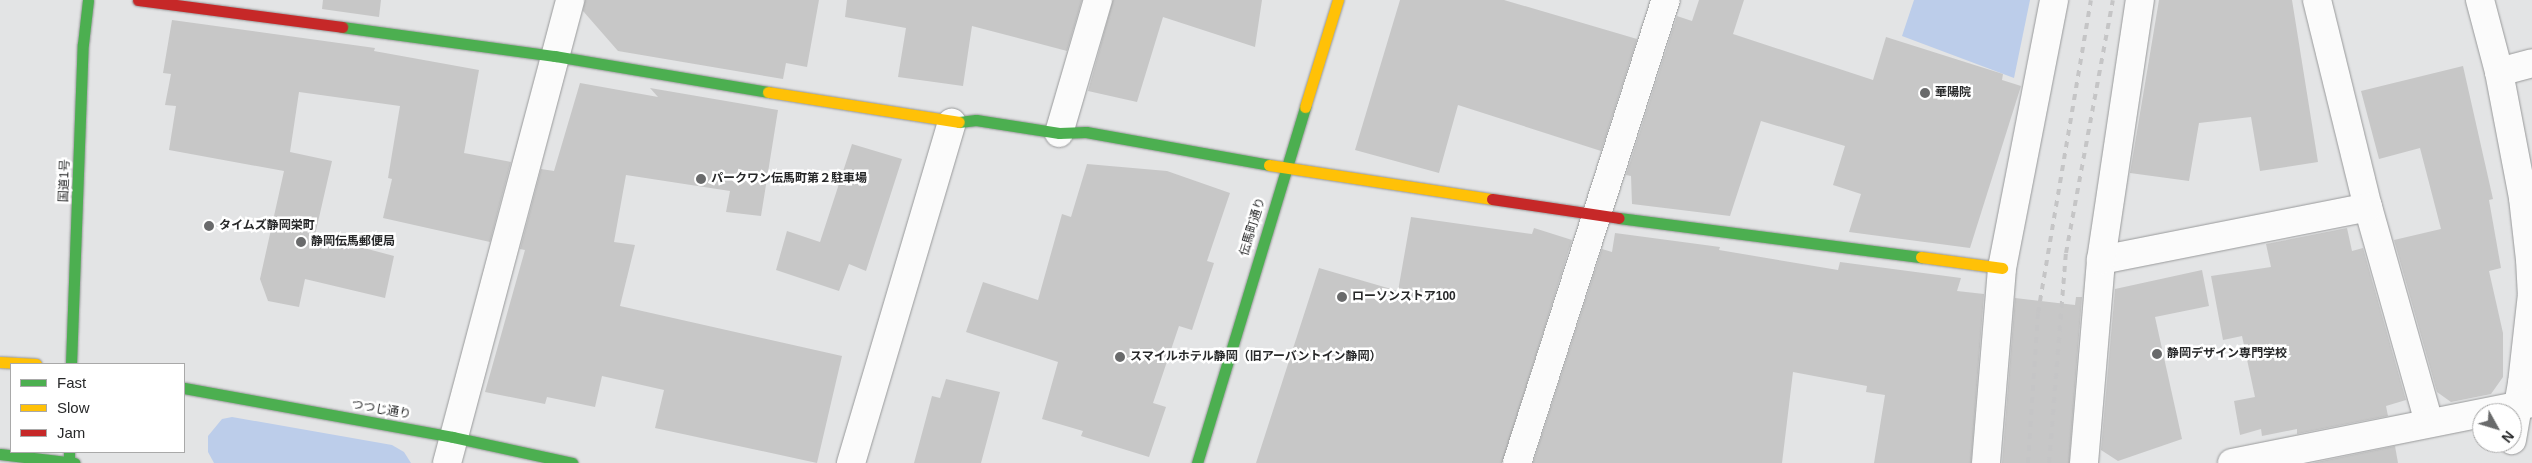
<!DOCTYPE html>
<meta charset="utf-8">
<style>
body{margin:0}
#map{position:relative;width:2532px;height:463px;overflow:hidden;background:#e3e4e5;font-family:Helvetica,"Noto Sans JP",sans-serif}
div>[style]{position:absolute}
.green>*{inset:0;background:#bccdea}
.building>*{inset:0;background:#c7c7c7}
.roads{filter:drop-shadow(0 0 1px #98999a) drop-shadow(0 0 1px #98999a)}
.street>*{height:28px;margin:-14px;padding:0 14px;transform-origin:14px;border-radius:14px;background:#fbfbfb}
.fast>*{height:11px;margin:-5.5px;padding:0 5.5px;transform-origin:5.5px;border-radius:5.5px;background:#4caf50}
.slow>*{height:11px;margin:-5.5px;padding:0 5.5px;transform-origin:5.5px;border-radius:5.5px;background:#ffc107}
.jam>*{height:11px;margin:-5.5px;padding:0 5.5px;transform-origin:5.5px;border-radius:5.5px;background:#c62828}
.rail>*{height:4px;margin-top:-2px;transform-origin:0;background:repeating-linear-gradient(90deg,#c5c5c6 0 6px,transparent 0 12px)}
.dots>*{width:14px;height:14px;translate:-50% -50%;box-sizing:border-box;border:2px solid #fff;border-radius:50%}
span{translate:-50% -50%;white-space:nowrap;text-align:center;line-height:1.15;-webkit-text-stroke:5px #fff;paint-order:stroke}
.poi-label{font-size:12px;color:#272829;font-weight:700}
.left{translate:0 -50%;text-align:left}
.street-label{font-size:12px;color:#272829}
.legend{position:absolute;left:10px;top:363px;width:175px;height:90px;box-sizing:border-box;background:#fff;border:1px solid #a9a9a9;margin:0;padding:6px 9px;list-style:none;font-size:15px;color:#272829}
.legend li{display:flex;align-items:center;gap:10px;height:25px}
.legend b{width:25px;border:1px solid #a9a9a9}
.north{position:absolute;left:2472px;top:403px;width:50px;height:50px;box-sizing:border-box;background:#fff;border:1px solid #a9a9a9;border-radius:50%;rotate:129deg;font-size:14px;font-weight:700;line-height:20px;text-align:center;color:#272829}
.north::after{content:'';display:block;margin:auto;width:18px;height:22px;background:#696a6b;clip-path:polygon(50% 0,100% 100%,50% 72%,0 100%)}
</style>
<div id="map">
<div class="green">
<div style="clip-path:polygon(1914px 0,2030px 0,2014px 78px,1902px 36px)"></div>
<div style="clip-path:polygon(232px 417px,392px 445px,404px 452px,411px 463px,214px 463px,208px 452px,208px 436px,222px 419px)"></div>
</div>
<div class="building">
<div style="clip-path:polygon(323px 0,381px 0,379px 17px,322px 9px)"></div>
<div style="clip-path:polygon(585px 0,819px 0,807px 67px,786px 63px,783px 79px,618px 51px,583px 11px)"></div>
<div style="clip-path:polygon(847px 0,1082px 0,1067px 51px,972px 26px,963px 86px,898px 77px,906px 28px,845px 17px)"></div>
<div style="clip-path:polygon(1113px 0,1262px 0,1255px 47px,1163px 17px,1137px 102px,1088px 91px)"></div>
<div style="clip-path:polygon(1400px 0,1504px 0,1637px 39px,1601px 151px,1458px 105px,1439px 173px,1355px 150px)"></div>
<div style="clip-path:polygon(1699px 0,1744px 0,1733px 34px,1873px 80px,1886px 37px,2003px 74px,2002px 80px,2021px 86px,1970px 248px,1849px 232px,1861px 194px,1833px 185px,1845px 146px,1761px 121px,1730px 216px,1632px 204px,1631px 176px,1626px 175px,1677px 16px,1692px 21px)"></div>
<div style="clip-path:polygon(2159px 0,2292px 0,2318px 162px,2260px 171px,2251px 117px,2199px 123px,2189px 181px,2130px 173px)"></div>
<div style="clip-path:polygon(172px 20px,375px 48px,374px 51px,479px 70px,464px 153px,511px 162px,490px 242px,383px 218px,392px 179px,388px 178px,400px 106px,299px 92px,290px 152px,332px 161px,315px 235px,394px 256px,385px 298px,305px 279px,299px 307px,268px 301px,260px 279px,284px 171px,169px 150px,176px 106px,165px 105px,171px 74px,163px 73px)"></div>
<div style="clip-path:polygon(2463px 66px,2493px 199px,2489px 200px,2501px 268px,2489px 271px,2503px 333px,2503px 377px,2491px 394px,2451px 402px,2437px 392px,2394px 240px,2441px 229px,2420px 148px,2379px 159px,2361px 91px)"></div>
<div style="clip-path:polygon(580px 83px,658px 97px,650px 88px,778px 110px,761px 216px,726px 212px,730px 191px,626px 175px,614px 242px,635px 245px,620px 306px,842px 356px,817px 463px,655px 428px,664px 390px,602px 376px,595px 407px,547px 397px,545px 404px,485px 392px,525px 250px,520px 249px,541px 169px,554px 171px)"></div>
<div style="clip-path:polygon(852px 144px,902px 159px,866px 271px,849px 264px,839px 291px,776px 270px,787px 231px,820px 242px)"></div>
<div style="clip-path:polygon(1087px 164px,1167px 171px,1230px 193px,1207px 261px,1214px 263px,1192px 330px,1179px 326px,1153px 403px,1166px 407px,1149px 457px,1081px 436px,1083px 431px,1042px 419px,1058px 362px,966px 332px,983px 282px,1038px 300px,1062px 214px,1071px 217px)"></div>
<div style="clip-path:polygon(1411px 217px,1532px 234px,1534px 228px,1572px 240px,1502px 463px,1256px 463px,1319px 268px,1398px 291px)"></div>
<div style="clip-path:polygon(2347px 228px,2352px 251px,2363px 248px,2406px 400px,2386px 406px,2388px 416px,2297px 434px,2297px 429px,2262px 436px,2261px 429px,2240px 435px,2234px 401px,2255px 397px,2242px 336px,2223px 340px,2211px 276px,2271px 267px,2266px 244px)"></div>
<div style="clip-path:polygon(1615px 233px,1720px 247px,1719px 250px,1838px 270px,1840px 262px,1961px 278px,1957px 291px,1984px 294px,1971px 463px,1874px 463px,1885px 395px,1866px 392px,1867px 386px,1793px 372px,1782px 463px,1533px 463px,1602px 249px,1612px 252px)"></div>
<div style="clip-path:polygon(2202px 270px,2209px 306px,2155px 317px,2182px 439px,2118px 461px,2101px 450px,2115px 289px)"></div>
<div style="clip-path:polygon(2076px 297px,2082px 297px,2069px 463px,2002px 463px,2015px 298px,2075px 305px)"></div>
<div style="clip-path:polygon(946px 379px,1000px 392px,981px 463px,914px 463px,932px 396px,940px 398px)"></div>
<div style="clip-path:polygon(2395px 446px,2398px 463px,2312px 463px)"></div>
</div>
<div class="roads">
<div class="street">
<div style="left:2317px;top:0;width:213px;rotate:76.2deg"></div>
<div style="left:2368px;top:207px;width:223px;rotate:74.2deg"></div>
<div style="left:2480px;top:0;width:74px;rotate:75.2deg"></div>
<div style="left:2499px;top:72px;width:128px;rotate:79.2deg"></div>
<div style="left:2523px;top:198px;width:61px;rotate:83.5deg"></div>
<div style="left:2530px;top:259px;width:35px;rotate:87deg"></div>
<div style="left:2532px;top:294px;width:90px;rotate:96.4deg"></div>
<div style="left:2522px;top:383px;width:58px;rotate:100deg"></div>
<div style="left:2499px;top:72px;width:34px;rotate:-15deg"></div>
<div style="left:1059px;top:133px;width:139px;rotate:-73.7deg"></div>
<div style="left:2101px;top:260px;width:272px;rotate:-11.2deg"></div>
<div style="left:447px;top:463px;width:479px;rotate:-75.1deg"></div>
<div style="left:851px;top:463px;width:355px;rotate:-73.5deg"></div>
<div style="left:1517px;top:463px;width:486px;rotate:-72.2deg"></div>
<div style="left:1986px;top:463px;width:196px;rotate:-85.3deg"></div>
<div style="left:2002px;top:268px;width:273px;rotate:-79deg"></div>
<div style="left:2084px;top:463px;width:204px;rotate:-85.2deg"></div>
<div style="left:2101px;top:260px;width:263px;rotate:-81.5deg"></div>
<div style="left:2232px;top:463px;width:306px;rotate:-11.3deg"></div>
</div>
<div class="fast">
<div style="left:342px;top:27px;width:215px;rotate:7.8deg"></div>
<div style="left:555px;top:56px;width:216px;rotate:9.6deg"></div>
<div style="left:959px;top:122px;width:17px;rotate:-7deg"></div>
<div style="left:976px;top:120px;width:84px;rotate:8.9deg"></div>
<div style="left:1059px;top:133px;width:27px;rotate:-2deg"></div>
<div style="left:1086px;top:132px;width:186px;rotate:10.2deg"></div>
<div style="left:1619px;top:218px;width:305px;rotate:7.4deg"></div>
<div style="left:71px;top:364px;width:320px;rotate:-87.9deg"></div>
<div style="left:83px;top:44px;width:44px;rotate:-83.5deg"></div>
<div style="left:184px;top:388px;width:273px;rotate:10.3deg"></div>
<div style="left:453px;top:437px;width:122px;rotate:12.3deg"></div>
<div style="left:69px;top:452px;width:11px;rotate:90deg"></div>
<div style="left:0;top:454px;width:75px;rotate:6.9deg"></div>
<div style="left:1197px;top:463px;width:372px;rotate:-73.1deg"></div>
</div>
<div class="slow">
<div style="left:768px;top:92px;width:193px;rotate:8.9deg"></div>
<div style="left:1305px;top:107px;width:112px;rotate:-72.9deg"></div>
<div style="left:1269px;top:165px;width:226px;rotate:8.7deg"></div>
<div style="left:1921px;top:257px;width:82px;rotate:7.7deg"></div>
<div style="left:0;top:362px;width:36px;rotate:3deg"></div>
</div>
<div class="jam">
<div style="left:138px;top:0;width:206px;rotate:7.5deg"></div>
<div style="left:1492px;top:199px;width:128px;rotate:8.5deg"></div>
</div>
</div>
<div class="rail">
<div style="left:2028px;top:463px;width:150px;rotate:-86.2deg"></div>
<div style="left:2038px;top:313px;width:317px;rotate:-80.4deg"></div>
<div style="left:2049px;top:463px;width:211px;rotate:-85.4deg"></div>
<div style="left:2066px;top:253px;width:257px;rotate:-79.5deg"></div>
</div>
<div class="dots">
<div style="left:1925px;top:93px;background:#696a6b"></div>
<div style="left:701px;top:179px;background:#696a6b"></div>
<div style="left:209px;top:226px;background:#696a6b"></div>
<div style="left:301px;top:242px;background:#696a6b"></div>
<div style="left:1342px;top:297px;background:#696a6b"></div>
<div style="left:2157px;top:354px;background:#696a6b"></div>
<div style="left:1120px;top:357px;background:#696a6b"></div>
</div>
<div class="poi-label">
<span class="left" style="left:1935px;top:93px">華陽院</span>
<span class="left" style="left:711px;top:179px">パークワン伝馬町第２駐車場</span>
<span class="left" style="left:219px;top:226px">タイムズ静岡栄町</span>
<span class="left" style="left:311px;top:242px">静岡伝馬郵便局</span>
<span class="left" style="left:1352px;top:297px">ローソンストア100</span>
<span class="left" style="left:2167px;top:354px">静岡デザイン専門学校</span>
<span class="left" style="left:1130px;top:357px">スマイルホテル静岡（旧アーバントイン静岡）</span>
</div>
<div class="street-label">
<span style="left:65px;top:181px;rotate:-88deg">国道1号</span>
<span style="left:1253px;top:227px;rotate:-73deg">伝馬町通り</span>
<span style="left:381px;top:410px;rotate:10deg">つつじ通り</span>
</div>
<ul class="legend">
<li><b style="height:6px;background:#4caf50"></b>Fast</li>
<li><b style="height:6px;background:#ffc107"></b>Slow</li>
<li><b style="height:6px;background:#c62828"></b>Jam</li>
</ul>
<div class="north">N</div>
</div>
